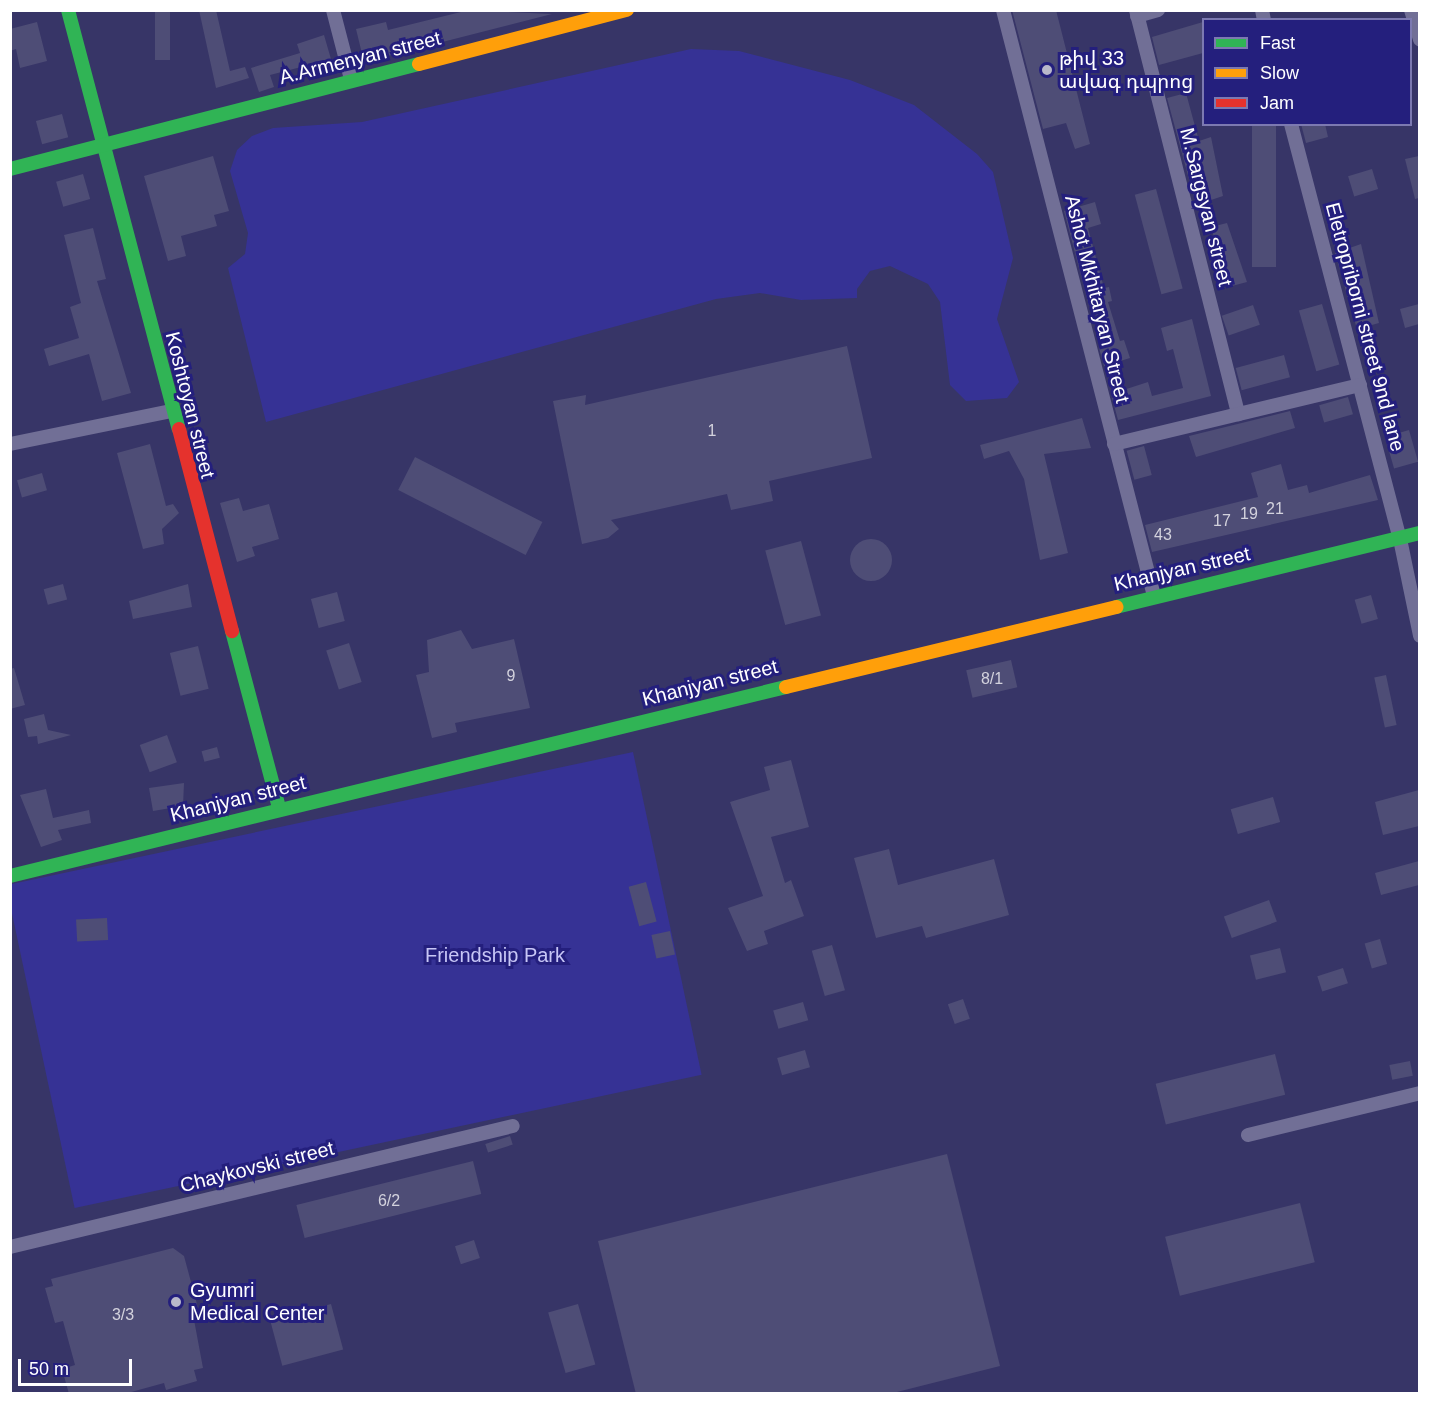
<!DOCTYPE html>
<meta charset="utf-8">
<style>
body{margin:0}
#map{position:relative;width:1430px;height:1404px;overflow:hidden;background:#373567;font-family:Arial,"Noto Sans Armenian",sans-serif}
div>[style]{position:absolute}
.green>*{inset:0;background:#363295;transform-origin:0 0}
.building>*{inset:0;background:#4e4d76;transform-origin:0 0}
.round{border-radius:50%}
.street>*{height:14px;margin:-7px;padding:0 7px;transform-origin:7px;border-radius:7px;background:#716f96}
.fast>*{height:14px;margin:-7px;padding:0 7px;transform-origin:7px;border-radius:7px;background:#30b455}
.slow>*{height:14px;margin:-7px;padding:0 7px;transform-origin:7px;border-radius:7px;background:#ff9f0a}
.jam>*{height:14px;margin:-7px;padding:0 7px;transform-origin:7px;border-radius:7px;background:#e5322d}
.dots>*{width:16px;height:16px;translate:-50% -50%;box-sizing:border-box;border:3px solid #241f7d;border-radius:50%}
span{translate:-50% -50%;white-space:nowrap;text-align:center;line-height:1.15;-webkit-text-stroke:6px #241f7d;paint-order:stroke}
.number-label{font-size:16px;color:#d3d2dd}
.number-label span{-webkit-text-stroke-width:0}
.street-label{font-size:20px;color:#fff}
.poi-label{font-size:20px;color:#fff}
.left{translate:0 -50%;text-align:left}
.park-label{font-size:20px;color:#c7c6f6}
.frame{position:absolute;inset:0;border:12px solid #fff;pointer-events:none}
.legend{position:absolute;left:1202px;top:18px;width:210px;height:108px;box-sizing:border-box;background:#241f7d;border:2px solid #7c79b1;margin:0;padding:8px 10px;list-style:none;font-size:18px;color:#fff}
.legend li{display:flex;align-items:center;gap:12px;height:30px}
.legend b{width:30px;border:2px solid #7c79b1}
.scale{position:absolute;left:18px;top:1359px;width:114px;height:27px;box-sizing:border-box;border:3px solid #fff;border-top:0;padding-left:8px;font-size:18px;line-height:21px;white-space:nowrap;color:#fff;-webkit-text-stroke:4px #241f7d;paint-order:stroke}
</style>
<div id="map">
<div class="green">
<div style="clip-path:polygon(691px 49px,739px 51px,850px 80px,914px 105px,977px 154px,993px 172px,1013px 258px,997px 319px,1019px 382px,1007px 398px,966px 401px,950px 385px,940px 302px,928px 284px,890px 266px,870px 271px,857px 289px,857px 298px,801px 300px,760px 293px,716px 299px,266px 422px,228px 268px,245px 254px,248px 233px,230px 171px,237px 150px,252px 136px,273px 128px,362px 122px)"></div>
<div style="left:633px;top:752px;width:330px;height:641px;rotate:78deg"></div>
</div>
<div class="building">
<div style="left:155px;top:10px;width:15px;height:50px"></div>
<div style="clip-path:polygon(199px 10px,216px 10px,230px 71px,245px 67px,249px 78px,216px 88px)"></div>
<div style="clip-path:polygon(469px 10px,552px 14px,364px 62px,356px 29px,386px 22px,388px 30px)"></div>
<div style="clip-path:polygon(1012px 10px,1056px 10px,1090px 144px,1075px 149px,1066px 123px,1043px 129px)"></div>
<div style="clip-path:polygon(37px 22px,47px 61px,20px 68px,16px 49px,10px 51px,10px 29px)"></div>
<div style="clip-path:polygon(1203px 22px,1203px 53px,1159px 65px,1152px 37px)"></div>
<div style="clip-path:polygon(324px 35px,333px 66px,307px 74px,305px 66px,270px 75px,274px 87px,259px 92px,251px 68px,300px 53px,297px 44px)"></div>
<div style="clip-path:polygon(1186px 93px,1199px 141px,1211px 137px,1223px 196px,1196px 205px,1167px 98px)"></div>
<div style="left:62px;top:114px;width:24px;height:27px;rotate:75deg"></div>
<div style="left:1252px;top:124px;width:24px;height:143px"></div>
<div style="clip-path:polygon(1301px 124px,1325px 124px,1328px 137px,1306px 143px)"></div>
<div style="clip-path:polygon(213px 156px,229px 211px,214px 215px,217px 226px,181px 236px,186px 256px,168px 261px,144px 176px)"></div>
<div style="clip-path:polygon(1419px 156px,1419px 198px,1415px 199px,1405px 159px)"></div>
<div style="left:1372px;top:169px;width:21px;height:25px;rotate:73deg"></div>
<div style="left:83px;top:174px;width:26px;height:28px;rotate:74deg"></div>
<div style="left:1156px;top:189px;width:103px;height:22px;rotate:75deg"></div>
<div style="clip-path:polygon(1095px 202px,1101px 224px,1088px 228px,1104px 288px,1109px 287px,1112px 301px,1108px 302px,1120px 341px,1124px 340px,1130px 358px,1104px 366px,1099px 348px,1106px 346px,1093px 305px,1089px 306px,1064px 211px)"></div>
<div style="clip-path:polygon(1227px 223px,1247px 282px,1228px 287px,1211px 227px)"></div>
<div style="clip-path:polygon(93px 228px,106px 279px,97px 281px,131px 393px,102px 401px,89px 354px,49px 366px,44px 349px,79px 338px,70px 307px,81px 303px,64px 235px)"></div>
<div style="clip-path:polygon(1361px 244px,1379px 323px,1357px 329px,1335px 253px)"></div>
<div style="left:1322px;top:304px;width:63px;height:24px;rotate:74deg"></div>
<div style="clip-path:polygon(1419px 304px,1419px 324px,1405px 328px,1400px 309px)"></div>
<div style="left:1253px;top:305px;width:21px;height:33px;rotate:71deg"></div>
<div style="clip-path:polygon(1192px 319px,1211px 396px,1118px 420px,1111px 394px,1148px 382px,1152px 396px,1183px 388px,1173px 349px,1167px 351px,1161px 328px)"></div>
<div style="clip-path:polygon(847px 346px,872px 458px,769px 481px,773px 501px,731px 510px,727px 494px,611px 520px,619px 529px,608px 538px,582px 544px,553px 401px,586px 395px,585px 405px)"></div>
<div style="left:1284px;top:355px;width:23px;height:50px;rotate:75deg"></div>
<div style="left:1348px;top:397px;width:18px;height:30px;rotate:74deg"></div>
<div style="clip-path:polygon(1290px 411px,1295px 428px,1196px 457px,1189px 436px)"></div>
<div style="clip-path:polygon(1082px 418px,1091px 448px,1044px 454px,1068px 553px,1040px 560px,1024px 479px,1009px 451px,984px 459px,980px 445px)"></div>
<div style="left:1409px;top:430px;width:33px;height:25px;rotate:74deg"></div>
<div style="clip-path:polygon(150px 444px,166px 506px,173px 504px,179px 513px,162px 529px,164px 544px,143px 549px,117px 453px)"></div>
<div style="left:1144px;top:446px;width:30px;height:18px;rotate:75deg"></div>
<div style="left:415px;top:457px;width:143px;height:37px;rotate:27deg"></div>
<div style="clip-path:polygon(1281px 464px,1288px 490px,1307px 485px,1309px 493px,1370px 475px,1378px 500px,1152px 552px,1145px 525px,1258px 497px,1251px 473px)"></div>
<div style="left:42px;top:473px;width:18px;height:26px;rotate:74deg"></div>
<div style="clip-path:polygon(239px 498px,243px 511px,269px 504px,279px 539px,252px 547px,255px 556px,237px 562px,220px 503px)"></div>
<div class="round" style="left:850px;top:539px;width:42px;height:42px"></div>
<div style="left:801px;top:541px;width:77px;height:37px;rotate:75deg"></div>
<div style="left:63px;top:584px;width:16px;height:20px;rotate:75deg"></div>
<div style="clip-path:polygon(188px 584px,192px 607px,133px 619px,129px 601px)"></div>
<div style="left:337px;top:592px;width:30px;height:27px;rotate:75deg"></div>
<div style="left:1371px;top:595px;width:25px;height:17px;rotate:74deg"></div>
<div style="clip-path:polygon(461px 630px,472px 649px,514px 639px,530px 708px,455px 723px,457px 732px,432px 738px,416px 675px,429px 672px,427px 640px)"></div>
<div style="left:349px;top:643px;width:41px;height:24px;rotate:72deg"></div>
<div style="left:198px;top:646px;width:44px;height:29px;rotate:76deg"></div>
<div style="left:1011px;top:660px;width:28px;height:46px;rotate:77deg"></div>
<div style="clip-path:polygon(14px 668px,25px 705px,10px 709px,10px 669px)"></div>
<div style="left:1386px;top:675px;width:51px;height:12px;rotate:78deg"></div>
<div style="clip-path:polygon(44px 714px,48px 730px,71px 735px,38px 744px,37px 736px,28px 737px,24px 719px)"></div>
<div style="left:167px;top:735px;width:29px;height:29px;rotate:70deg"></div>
<div style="left:217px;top:747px;width:11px;height:16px;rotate:75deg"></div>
<div style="clip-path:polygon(791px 760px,809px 827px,771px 837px,785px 883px,791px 880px,804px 916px,764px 931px,768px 944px,747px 951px,728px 908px,763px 896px,730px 802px,770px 790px,764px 767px)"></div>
<div style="clip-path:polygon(184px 783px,183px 806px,153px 811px,149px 788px)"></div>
<div style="clip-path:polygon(46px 789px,53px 818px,89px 810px,91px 823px,58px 830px,62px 840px,41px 847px,20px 795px)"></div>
<div style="clip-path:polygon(1419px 790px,1419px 826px,1383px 835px,1375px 802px)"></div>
<div style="left:1273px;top:797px;width:26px;height:44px;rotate:74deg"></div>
<div style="clip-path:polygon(889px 849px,898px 885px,994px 859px,1009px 915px,926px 938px,922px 926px,876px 938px,854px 858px)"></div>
<div style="clip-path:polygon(1419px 861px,1419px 885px,1381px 895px,1375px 873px)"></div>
<div style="left:646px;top:882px;width:41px;height:18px;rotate:75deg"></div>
<div style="left:1269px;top:900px;width:23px;height:48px;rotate:70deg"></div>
<div style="left:107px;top:918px;width:22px;height:31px;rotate:87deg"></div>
<div style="left:670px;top:931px;width:24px;height:19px;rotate:78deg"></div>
<div style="left:1380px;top:939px;width:26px;height:16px;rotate:74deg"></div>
<div style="left:832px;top:945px;width:47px;height:21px;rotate:74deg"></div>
<div style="left:1280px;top:948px;width:25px;height:31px;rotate:76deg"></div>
<div style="left:1343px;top:968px;width:16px;height:27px;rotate:72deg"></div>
<div style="left:963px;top:999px;width:21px;height:16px;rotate:71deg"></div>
<div style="left:803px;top:1002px;width:19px;height:31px;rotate:74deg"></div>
<div style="left:805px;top:1050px;width:18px;height:29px;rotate:74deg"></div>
<div style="left:1275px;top:1054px;width:42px;height:123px;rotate:76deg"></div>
<div style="left:1410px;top:1061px;width:15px;height:21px;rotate:79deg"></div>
<div style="left:510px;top:1136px;width:9px;height:26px;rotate:72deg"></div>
<div style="clip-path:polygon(947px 1154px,1000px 1366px,889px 1394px,636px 1394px,598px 1241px)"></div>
<div style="left:473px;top:1161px;width:34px;height:182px;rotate:76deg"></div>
<div style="left:1300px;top:1203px;width:61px;height:139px;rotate:76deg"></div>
<div style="left:474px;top:1240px;width:19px;height:20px;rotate:72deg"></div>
<div style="clip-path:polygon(173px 1248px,184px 1256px,198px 1308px,192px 1309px,203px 1368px,194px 1370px,197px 1381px,166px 1390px,164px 1383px,124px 1394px,69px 1394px,62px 1369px,75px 1365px,63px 1321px,55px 1323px,45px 1288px,53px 1286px,51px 1279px)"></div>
<div style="left:331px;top:1304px;width:47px;height:63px;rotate:75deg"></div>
<div style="left:578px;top:1304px;width:63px;height:31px;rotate:74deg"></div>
</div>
<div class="street">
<div style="left:333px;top:10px;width:71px;rotate:75.4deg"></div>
<div style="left:1003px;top:10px;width:605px;rotate:75.55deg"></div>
<div style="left:1136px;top:10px;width:417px;rotate:75.8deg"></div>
<div style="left:1262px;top:10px;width:10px;rotate:79deg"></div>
<div style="left:1411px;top:10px;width:31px;rotate:73deg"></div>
<div style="left:1137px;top:16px;width:22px;rotate:-16deg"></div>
<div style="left:1291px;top:124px;width:429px;rotate:75.3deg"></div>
<div style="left:1400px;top:539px;width:99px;rotate:78.3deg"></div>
<div style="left:10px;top:444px;width:164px;rotate:-11.6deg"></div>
<div style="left:1114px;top:444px;width:253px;rotate:-13.5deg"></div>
<div style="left:1248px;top:1135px;width:177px;rotate:-13.7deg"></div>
<div style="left:10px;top:1247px;width:517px;rotate:-13.53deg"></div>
</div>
<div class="fast">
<div style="left:68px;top:10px;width:433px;rotate:75.2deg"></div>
<div style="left:10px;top:169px;width:422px;rotate:-14.4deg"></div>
<div style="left:1116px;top:607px;width:313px;rotate:-13.7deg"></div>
<div style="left:232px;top:631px;width:183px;rotate:75.1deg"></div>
<div style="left:10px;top:876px;width:799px;rotate:-13.69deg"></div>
</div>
<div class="slow">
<div style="left:419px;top:64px;width:215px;rotate:-14.6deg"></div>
<div style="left:786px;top:687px;width:340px;rotate:-13.6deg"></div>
</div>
<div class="jam">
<div style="left:179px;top:429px;width:209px;rotate:75.3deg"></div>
</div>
<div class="dots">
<div style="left:1047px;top:70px;background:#b9b8ca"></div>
<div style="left:176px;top:1302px;background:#b9b8ca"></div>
</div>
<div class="number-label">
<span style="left:712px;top:431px">1</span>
<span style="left:1275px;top:509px">21</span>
<span style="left:1249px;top:514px">19</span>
<span style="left:1222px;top:521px">17</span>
<span style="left:1163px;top:535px">43</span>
<span style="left:511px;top:676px">9</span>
<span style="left:992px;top:679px">8/1</span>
<span style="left:389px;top:1201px">6/2</span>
<span style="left:123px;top:1315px">3/3</span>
</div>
<div class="street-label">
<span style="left:360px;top:58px;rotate:-14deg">A.Armenyan street</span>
<span style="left:1206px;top:207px;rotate:76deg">M.Sargsyan street</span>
<span style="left:1097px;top:299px;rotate:76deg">Ashot Mkhitaryan Street</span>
<span style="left:1365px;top:327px;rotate:75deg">Eletropriborni street 9nd lane</span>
<span style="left:190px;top:405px;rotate:76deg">Koshtoyan street</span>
<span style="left:1182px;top:569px;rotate:-13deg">Khanjyan street</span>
<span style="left:710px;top:683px;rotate:-14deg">Khanjyan street</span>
<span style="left:238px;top:799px;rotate:-14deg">Khanjyan street</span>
<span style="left:257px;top:1167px;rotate:-14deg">Chaykovski street</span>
</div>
<div class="poi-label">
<span class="left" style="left:1059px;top:70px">թիվ 33<br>ավագ դպրոց</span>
<span class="left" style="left:190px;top:1302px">Gyumri<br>Medical Center</span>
</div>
<div class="park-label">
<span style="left:495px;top:955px">Friendship Park</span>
</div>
<div class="frame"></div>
<ul class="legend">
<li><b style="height:8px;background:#30b455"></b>Fast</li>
<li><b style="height:8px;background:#ff9f0a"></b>Slow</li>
<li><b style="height:8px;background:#e5322d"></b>Jam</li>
</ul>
<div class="scale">50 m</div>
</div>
